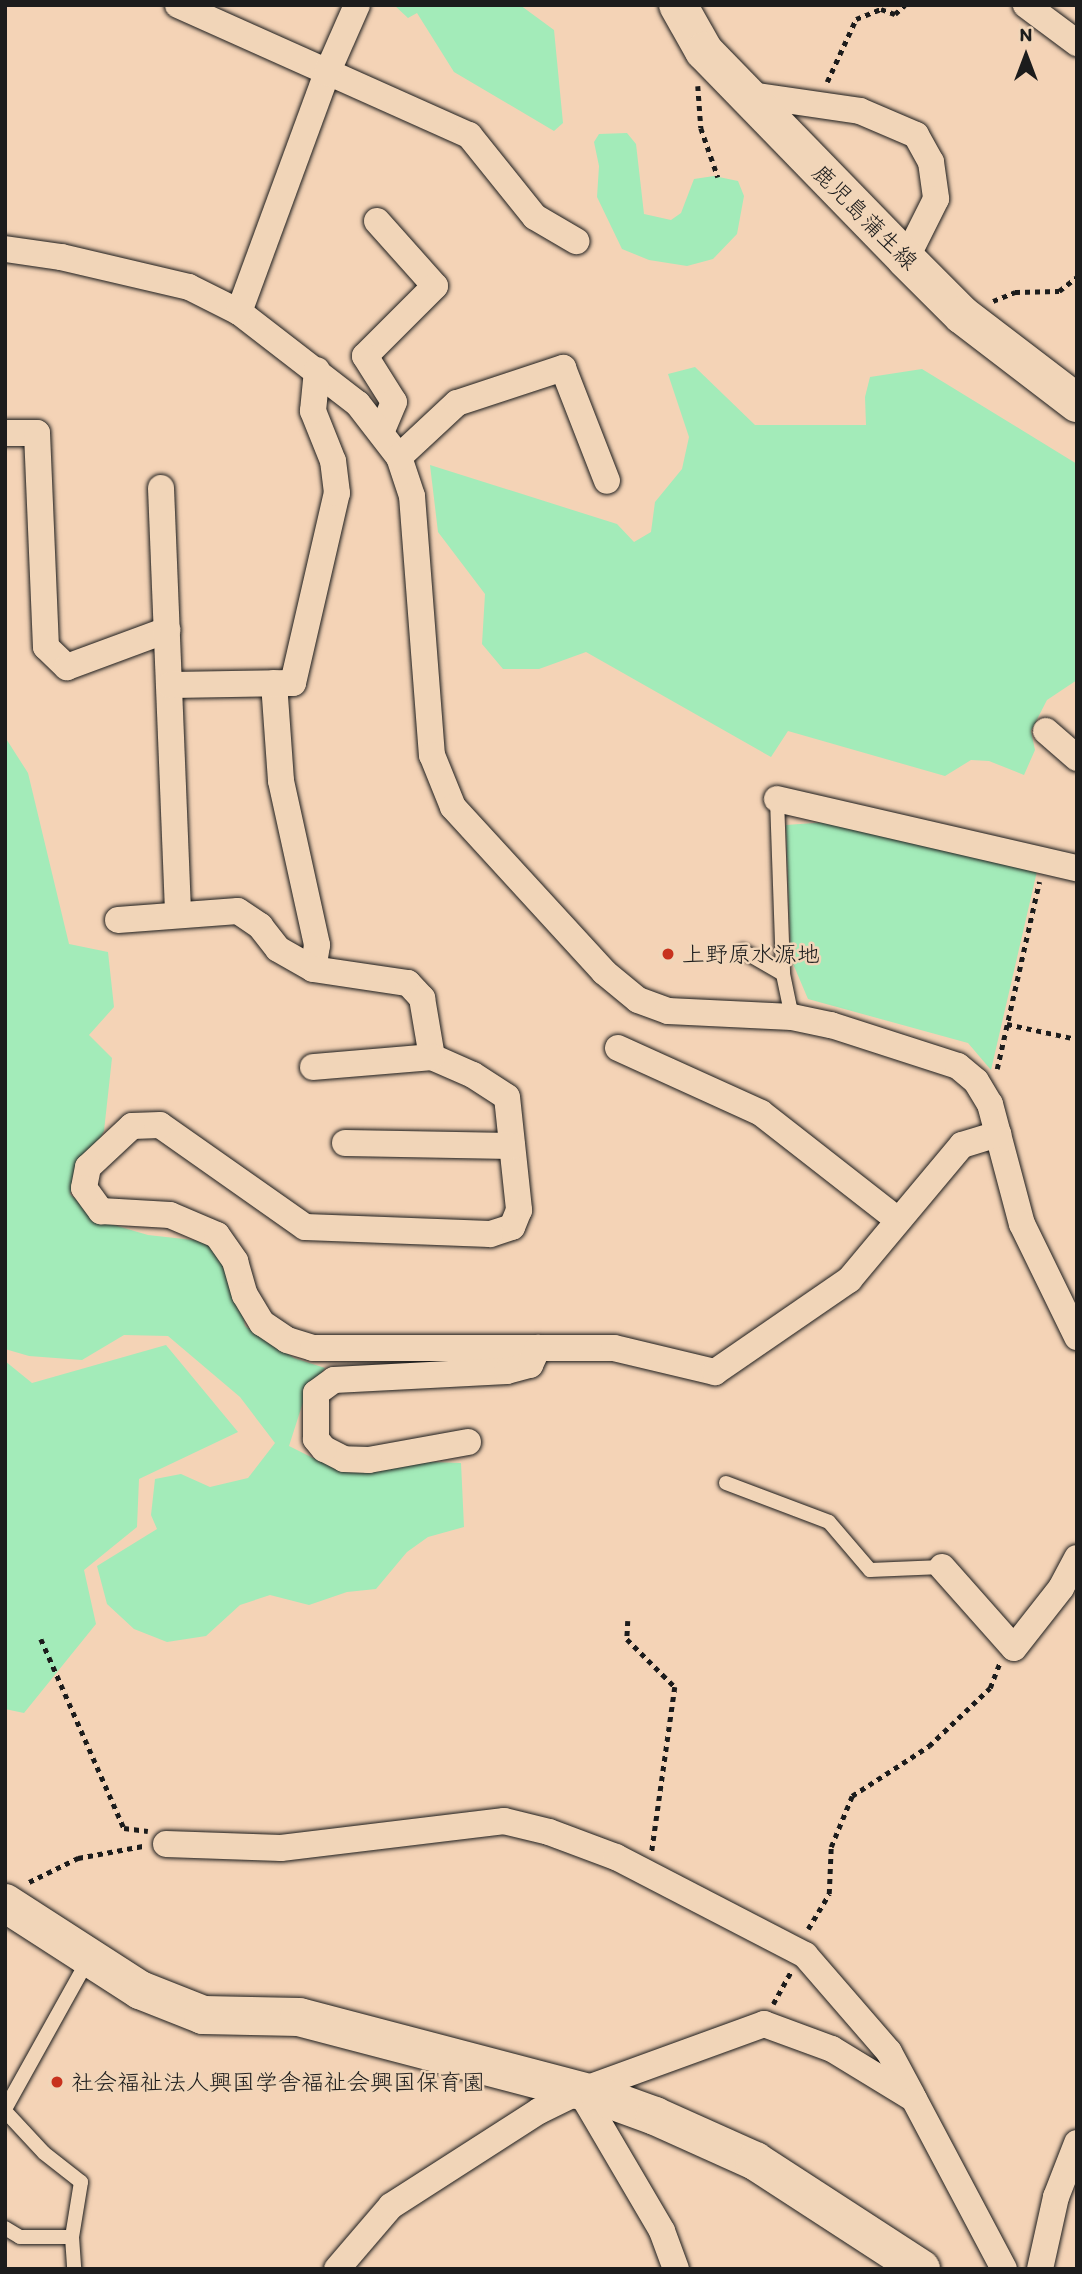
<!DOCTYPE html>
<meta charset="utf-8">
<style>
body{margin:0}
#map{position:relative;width:1082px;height:2274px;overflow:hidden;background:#f4d3b6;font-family:Itim,"Klee One",sans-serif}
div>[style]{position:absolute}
.green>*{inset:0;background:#a3ebb9}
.path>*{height:4.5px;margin-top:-2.25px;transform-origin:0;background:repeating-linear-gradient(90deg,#1c1c1c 0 5px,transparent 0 10px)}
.roads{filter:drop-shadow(0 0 2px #1c1c1c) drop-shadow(0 0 2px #1c1c1c)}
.lane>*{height:14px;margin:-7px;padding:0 7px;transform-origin:7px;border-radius:7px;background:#f1d5b8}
.street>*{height:26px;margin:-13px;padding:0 13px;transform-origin:13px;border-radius:13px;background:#f1d5b8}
.secondary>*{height:38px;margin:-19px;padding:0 19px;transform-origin:19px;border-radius:19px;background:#f1d5b8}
.primary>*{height:38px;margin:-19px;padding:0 19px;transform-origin:19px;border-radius:19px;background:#f1d5b8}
.dots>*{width:19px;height:19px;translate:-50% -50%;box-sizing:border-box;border:4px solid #f1d5b8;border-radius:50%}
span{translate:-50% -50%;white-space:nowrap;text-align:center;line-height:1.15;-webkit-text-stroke:5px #f1d5b8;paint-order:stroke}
.street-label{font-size:23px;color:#1c1c1c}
.poi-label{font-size:23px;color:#1c1c1c}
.left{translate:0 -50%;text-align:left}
.frame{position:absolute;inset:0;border:7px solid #1c1c1c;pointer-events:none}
.north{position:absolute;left:991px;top:21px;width:70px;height:70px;-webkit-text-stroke:5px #f1d5b8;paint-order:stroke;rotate:0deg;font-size:19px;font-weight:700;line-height:28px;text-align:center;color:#1c1c1c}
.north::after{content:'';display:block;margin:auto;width:24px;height:32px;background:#1c1c1c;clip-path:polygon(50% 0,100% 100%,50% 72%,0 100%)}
</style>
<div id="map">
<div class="green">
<div style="clip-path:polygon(394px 5px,520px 5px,554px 30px,563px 123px,554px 131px,454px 72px,417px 13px,408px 18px)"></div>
<div style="clip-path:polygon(627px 133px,636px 144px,644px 214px,671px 220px,681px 213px,694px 179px,714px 176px,738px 181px,744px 196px,737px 234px,713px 259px,687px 266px,649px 260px,622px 249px,597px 197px,599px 166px,594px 142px,599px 134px)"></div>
<div style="clip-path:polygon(695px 367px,755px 425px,866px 425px,865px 397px,870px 377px,922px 369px,1077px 464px,1077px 680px,1047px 700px,1031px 731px,1035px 750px,1024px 775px,989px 761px,971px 760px,945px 776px,788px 731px,771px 757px,586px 652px,539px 669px,503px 669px,482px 644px,485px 594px,438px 532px,430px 465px,617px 524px,634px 542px,651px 532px,655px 502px,682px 469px,689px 437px,668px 374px)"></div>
<div style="clip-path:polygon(5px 737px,28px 773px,69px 944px,108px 952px,114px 1007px,89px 1035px,112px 1058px,104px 1131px,70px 1194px,100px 1221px,148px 1235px,202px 1241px,235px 1268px,245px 1326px,294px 1358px,325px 1368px,305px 1396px,289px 1446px,313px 1458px,461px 1463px,464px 1527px,428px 1537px,407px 1552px,376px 1589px,347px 1592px,309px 1605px,270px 1595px,240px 1605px,206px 1636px,167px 1642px,134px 1629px,107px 1604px,97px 1566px,157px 1529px,151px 1515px,155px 1479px,181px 1474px,210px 1487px,248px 1478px,275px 1443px,240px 1397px,168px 1336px,124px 1335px,82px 1360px,29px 1356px,5px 1349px)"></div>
<div style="clip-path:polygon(828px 822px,1038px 867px,991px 1070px,968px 1043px,808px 999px,791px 959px,786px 825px)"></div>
<div style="clip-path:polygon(166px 1345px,238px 1432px,139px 1479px,137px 1527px,84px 1570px,96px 1624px,24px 1713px,5px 1709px,5px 1361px,32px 1383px)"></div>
</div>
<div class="path">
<div style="left:827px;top:82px;width:69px;rotate:-65.3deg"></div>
<div style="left:856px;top:19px;width:27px;rotate:-22deg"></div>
<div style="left:881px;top:9px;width:15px;rotate:20deg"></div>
<div style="left:895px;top:14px;width:13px;rotate:-42deg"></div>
<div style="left:698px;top:86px;width:42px;rotate:85.9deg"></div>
<div style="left:701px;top:128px;width:52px;rotate:70.9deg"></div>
<div style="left:993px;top:301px;width:24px;rotate:-22deg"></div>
<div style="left:1015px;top:292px;width:44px;rotate:-1.3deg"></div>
<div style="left:1059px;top:291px;width:23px;rotate:-38deg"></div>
<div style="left:1007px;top:1024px;width:72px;rotate:12.1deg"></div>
<div style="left:997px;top:1069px;width:192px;rotate:-77.3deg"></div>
<div style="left:628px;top:1621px;width:18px;rotate:93deg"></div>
<div style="left:627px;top:1639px;width:68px;rotate:45deg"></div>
<div style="left:675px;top:1687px;width:166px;rotate:98deg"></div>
<div style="left:41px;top:1639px;width:206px;rotate:66.3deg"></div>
<div style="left:124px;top:1828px;width:24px;rotate:7deg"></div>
<div style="left:29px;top:1882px;width:55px;rotate:-26.1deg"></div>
<div style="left:78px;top:1858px;width:66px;rotate:-10.5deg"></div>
<div style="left:808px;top:1929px;width:41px;rotate:-59deg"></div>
<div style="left:829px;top:1894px;width:47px;rotate:-87.6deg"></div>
<div style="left:831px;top:1847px;width:55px;rotate:-67.6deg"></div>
<div style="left:852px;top:1796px;width:92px;rotate:-33deg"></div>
<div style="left:929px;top:1746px;width:84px;rotate:-43.6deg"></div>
<div style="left:990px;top:1688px;width:26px;rotate:-69deg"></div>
<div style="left:773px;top:2004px;width:37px;rotate:-61deg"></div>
</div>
<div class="roads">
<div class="lane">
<div style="left:777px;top:799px;width:175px;rotate:88deg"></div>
<div style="left:783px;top:974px;width:44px;rotate:78.2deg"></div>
<div style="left:743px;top:951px;width:46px;rotate:29.9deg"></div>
<div style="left:726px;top:1483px;width:110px;rotate:20.7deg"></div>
<div style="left:829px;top:1522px;width:63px;rotate:49.5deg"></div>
<div style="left:870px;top:1570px;width:72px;rotate:-2.4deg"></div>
<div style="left:5px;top:2109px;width:173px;rotate:-60.9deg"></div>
<div style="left:5px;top:2111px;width:57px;rotate:47.1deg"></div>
<div style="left:44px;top:2153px;width:47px;rotate:38.1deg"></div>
<div style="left:81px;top:2182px;width:56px;rotate:99.3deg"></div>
<div style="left:72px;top:2237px;width:32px;rotate:86deg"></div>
<div style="left:5px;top:2228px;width:17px;rotate:31deg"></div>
<div style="left:20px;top:2237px;width:52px"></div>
</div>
<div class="street">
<div style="left:178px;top:5px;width:319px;rotate:24.1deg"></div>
<div style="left:469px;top:135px;width:105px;rotate:51.2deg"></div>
<div style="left:535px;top:217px;width:48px;rotate:30.3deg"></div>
<div style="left:1026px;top:5px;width:64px;rotate:36.7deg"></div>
<div style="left:744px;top:94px;width:117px;rotate:8.3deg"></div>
<div style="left:860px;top:111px;width:61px;rotate:23.2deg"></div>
<div style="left:916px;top:135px;width:31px;rotate:61deg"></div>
<div style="left:931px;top:162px;width:37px;rotate:82deg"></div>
<div style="left:936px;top:199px;width:67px;rotate:116.6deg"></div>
<div style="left:377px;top:221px;width:87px;rotate:48.3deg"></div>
<div style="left:435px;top:286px;width:99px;rotate:135deg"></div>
<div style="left:365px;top:356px;width:54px;rotate:57.8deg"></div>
<div style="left:394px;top:402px;width:30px;rotate:113deg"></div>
<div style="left:5px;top:249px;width:57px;rotate:8.1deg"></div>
<div style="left:61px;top:257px;width:131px;rotate:13.2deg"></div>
<div style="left:189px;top:287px;width:56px;rotate:26.6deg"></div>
<div style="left:239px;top:312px;width:150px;rotate:37.7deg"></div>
<div style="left:358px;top:404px;width:67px;rotate:52.3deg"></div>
<div style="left:399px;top:457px;width:41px;rotate:71.6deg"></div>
<div style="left:412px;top:496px;width:260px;rotate:85.6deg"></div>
<div style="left:432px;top:755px;width:56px;rotate:68deg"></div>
<div style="left:453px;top:807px;width:224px;rotate:47.5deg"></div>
<div style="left:604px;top:972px;width:44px;rotate:39.5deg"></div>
<div style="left:638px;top:1000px;width:32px;rotate:20deg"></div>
<div style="left:668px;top:1011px;width:124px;rotate:2.8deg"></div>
<div style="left:792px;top:1017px;width:40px;rotate:12deg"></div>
<div style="left:831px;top:1025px;width:133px;rotate:17.9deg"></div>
<div style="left:958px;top:1066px;width:23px;rotate:40deg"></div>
<div style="left:976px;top:1081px;width:27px;rotate:59deg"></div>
<div style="left:990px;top:1104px;width:124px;rotate:75.1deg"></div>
<div style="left:1022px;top:1224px;width:126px;rotate:64deg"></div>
<div style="left:239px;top:312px;width:255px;rotate:-69.8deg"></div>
<div style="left:327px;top:73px;width:74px;rotate:-66.2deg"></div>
<div style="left:5px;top:433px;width:32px"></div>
<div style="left:37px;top:433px;width:214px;rotate:87.6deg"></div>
<div style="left:46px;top:647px;width:29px;rotate:44deg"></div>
<div style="left:67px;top:667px;width:107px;rotate:-20.3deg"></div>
<div style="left:399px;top:457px;width:79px;rotate:-43deg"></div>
<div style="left:457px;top:403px;width:112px;rotate:-18.3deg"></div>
<div style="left:563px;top:368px;width:121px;rotate:68.7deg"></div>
<div style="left:161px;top:488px;width:427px;rotate:87.7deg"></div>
<div style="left:274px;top:683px;width:98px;rotate:85.9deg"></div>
<div style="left:281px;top:781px;width:168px;rotate:77.6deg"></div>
<div style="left:317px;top:945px;width:24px;rotate:99deg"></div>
<div style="left:170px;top:685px;width:123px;rotate:-0.9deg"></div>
<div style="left:293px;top:683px;width:195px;rotate:-77deg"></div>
<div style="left:337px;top:493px;width:32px;rotate:-97deg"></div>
<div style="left:333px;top:461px;width:54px;rotate:-111.8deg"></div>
<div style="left:313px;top:411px;width:41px;rotate:-84.4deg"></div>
<div style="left:1046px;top:731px;width:41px;rotate:41.1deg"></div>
<div style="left:777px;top:799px;width:308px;rotate:13deg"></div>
<div style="left:118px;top:920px;width:120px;rotate:-4.3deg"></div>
<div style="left:238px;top:911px;width:27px;rotate:34deg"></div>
<div style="left:260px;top:926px;width:29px;rotate:52deg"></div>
<div style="left:278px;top:949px;width:40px;rotate:29.7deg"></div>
<div style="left:313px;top:969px;width:96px;rotate:8.4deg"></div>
<div style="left:408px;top:983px;width:21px;rotate:47deg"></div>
<div style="left:422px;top:998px;width:60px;rotate:80.4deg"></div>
<div style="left:432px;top:1057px;width:45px;rotate:23.7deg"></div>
<div style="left:473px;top:1075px;width:40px;rotate:32.9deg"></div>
<div style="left:507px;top:1097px;width:114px;rotate:83.9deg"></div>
<div style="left:519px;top:1210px;width:18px;rotate:112deg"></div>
<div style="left:512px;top:1227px;width:23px;rotate:162deg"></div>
<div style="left:490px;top:1234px;width:185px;rotate:-177.8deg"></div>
<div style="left:305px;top:1227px;width:177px;rotate:-144.9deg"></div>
<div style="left:160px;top:1125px;width:28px;rotate:178deg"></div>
<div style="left:132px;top:1126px;width:60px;rotate:137deg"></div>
<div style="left:88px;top:1167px;width:21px;rotate:101deg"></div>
<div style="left:84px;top:1188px;width:29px;rotate:54deg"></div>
<div style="left:101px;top:1211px;width:69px;rotate:3.3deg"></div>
<div style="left:170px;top:1215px;width:51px;rotate:23.1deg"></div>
<div style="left:217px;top:1235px;width:32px;rotate:55deg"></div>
<div style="left:235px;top:1261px;width:35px;rotate:74deg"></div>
<div style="left:245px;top:1295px;width:33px;rotate:59deg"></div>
<div style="left:262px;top:1323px;width:30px;rotate:34deg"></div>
<div style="left:287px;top:1340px;width:27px;rotate:17deg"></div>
<div style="left:313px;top:1348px;width:301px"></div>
<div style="left:614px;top:1348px;width:104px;rotate:13.4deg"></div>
<div style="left:715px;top:1372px;width:163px;rotate:-34.5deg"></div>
<div style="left:849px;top:1280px;width:176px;rotate:-50.1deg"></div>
<div style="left:962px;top:1145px;width:38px;rotate:-17deg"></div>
<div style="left:618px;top:1048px;width:157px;rotate:24.4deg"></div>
<div style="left:761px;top:1113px;width:174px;rotate:38deg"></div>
<div style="left:313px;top:1067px;width:119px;rotate:-4.8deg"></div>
<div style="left:345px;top:1143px;width:167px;rotate:1deg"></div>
<div style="left:468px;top:1442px;width:101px;rotate:169.7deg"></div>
<div style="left:369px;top:1460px;width:25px;rotate:-178deg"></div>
<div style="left:344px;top:1459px;width:22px;rotate:-153deg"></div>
<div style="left:324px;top:1449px;width:13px;rotate:-129deg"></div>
<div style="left:316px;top:1439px;width:46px;rotate:-90deg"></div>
<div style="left:316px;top:1393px;width:22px;rotate:-36deg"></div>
<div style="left:334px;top:1380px;width:173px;rotate:-3deg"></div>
<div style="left:507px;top:1371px;width:24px;rotate:-15deg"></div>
<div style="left:530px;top:1365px;width:19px;rotate:-65deg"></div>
<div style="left:942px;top:1567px;width:108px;rotate:48.4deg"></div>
<div style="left:1014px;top:1648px;width:76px;rotate:-51.9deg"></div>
<div style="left:1061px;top:1588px;width:34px;rotate:-62deg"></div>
<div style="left:166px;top:1844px;width:115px;rotate:2deg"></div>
<div style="left:281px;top:1848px;width:225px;rotate:-6.9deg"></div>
<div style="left:504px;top:1821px;width:46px;rotate:13.7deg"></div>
<div style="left:549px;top:1832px;width:72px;rotate:20.5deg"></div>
<div style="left:616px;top:1857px;width:213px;rotate:27.4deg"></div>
<div style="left:805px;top:1955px;width:128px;rotate:49.1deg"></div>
<div style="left:889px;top:2052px;width:49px;rotate:61.9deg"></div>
<div style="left:580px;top:2091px;width:162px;rotate:59.6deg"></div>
<div style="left:662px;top:2231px;width:40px;rotate:69.8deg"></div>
<div style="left:337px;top:2269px;width:83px;rotate:-49.4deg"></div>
<div style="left:391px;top:2206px;width:176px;rotate:-32.7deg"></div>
<div style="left:539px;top:2111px;width:46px;rotate:-26deg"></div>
<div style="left:580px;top:2091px;width:196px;rotate:-20deg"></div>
<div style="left:764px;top:2024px;width:72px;rotate:20.2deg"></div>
<div style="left:832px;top:2049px;width:96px;rotate:31.4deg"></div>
<div style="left:914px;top:2099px;width:192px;rotate:62.1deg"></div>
<div style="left:1040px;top:2269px;width:74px;rotate:-77.5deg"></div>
<div style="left:1056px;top:2197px;width:58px;rotate:-68.7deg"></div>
</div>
<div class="secondary">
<div style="left:5px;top:1903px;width:161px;rotate:32.8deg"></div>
<div style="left:140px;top:1990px;width:68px;rotate:21.6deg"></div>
<div style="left:203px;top:2015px;width:96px;rotate:1.2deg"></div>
<div style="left:299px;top:2017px;width:311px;rotate:14.7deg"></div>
<div style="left:600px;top:2096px;width:59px;rotate:20deg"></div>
<div style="left:655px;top:2116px;width:110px;rotate:24.2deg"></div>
<div style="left:755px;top:2161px;width:198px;rotate:33deg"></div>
</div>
<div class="primary">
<div style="left:678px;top:5px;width:53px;rotate:60.5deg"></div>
<div style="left:704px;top:51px;width:290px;rotate:45.8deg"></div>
<div style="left:906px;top:259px;width:79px;rotate:45deg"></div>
<div style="left:962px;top:315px;width:145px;rotate:37.4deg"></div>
</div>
</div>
<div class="dots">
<div style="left:668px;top:954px;background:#c8321e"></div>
<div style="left:57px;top:2082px;background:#c8321e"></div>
</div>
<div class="street-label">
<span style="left:865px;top:217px;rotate:45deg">鹿児島蒲生線</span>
</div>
<div class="poi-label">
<span class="left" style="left:682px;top:954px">上野原水源地</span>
<span class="left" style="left:71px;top:2082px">社会福祉法人興国学舎福祉会興国保育園</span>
</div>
<div class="frame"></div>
<div class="north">N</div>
</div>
